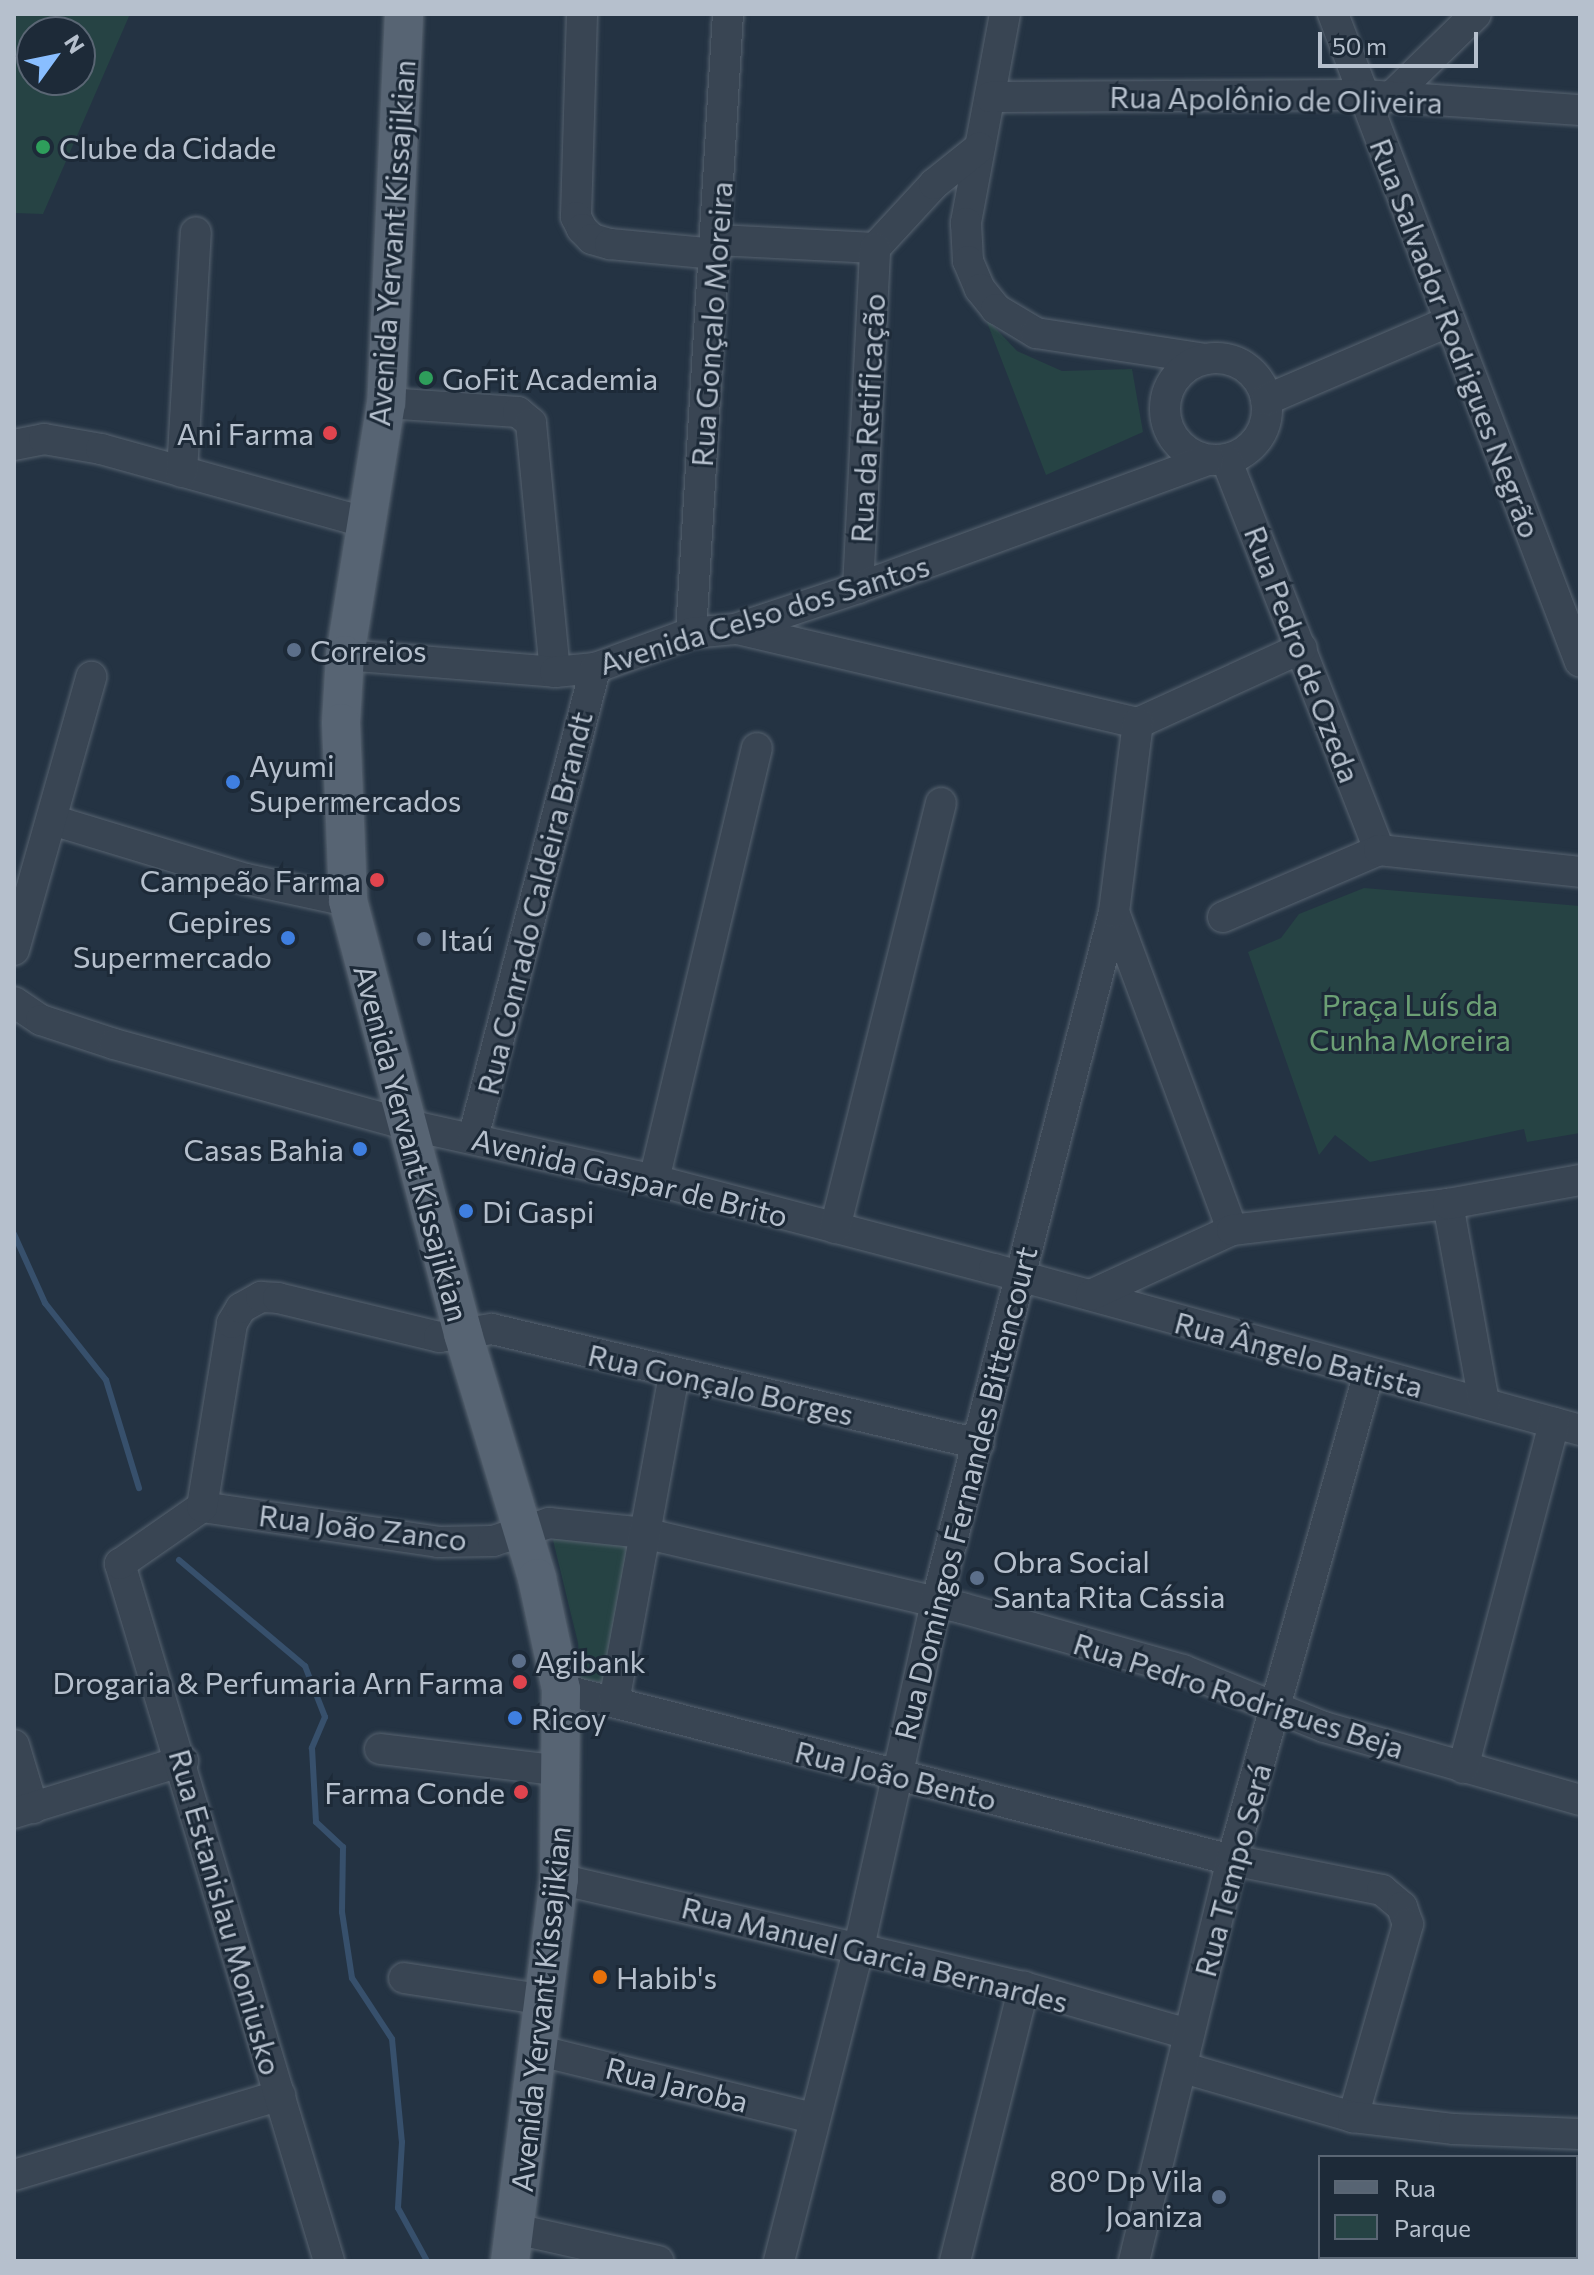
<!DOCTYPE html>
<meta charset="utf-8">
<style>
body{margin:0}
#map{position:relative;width:1594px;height:2275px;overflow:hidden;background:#243343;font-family:Commissioner,sans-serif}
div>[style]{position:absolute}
.green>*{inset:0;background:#264344}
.stream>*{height:6px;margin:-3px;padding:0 3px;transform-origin:3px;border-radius:3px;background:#37506c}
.roads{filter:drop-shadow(0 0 2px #576370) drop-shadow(0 0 2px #576370)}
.minor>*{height:30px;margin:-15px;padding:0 15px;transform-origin:15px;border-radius:15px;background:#394553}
.minor>.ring{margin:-15px;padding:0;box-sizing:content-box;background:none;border:30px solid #394553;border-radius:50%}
.major>*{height:38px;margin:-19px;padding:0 19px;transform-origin:19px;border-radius:19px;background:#576473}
.dots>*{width:22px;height:22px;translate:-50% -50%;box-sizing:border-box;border:4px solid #1d2a38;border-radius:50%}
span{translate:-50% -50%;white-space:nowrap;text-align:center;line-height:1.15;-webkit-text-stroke:6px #1d2a38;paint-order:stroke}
.street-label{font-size:30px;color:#b6c0cd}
.poi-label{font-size:30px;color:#b6c0cd}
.left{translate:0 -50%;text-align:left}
.right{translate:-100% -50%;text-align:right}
.park-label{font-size:30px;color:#6b9f74}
.frame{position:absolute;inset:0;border:16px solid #b6c0cd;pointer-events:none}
.legend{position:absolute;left:1318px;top:2155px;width:260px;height:104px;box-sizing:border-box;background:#1d2a38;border:2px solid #5a6674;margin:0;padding:10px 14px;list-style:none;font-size:24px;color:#b6c0cd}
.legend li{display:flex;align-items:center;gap:16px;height:40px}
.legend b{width:40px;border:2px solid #5a6674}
.north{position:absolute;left:16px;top:16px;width:80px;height:80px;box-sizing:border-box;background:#1d2a38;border:2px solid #5a6674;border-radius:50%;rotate:57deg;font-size:22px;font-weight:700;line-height:32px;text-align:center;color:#b6c0cd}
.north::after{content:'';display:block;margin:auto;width:28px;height:36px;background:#89beff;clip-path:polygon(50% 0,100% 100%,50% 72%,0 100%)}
.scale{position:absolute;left:1318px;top:32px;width:160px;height:36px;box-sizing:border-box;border:4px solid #b6c0cd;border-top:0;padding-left:10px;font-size:24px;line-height:28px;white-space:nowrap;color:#b6c0cd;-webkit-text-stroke:6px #1d2a38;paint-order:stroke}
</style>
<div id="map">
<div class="green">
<div style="clip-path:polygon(evenodd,14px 14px,130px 14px,43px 214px,14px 213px,14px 14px,32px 32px,80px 32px,80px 80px,32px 80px,32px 32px)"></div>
<div style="clip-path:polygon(985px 317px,1017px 351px,1062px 371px,1132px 369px,1143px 432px,1046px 475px)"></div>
<div style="clip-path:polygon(1364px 888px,1580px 906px,1580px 1133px,1527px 1142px,1524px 1129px,1370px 1162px,1335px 1135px,1319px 1155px,1248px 952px,1281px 938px,1299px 914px)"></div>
<div style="clip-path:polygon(557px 1536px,631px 1545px,606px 1683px,581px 1679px,578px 1643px,553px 1540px)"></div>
</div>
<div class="stream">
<div style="left:14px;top:1234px;width:76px;rotate:65.8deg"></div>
<div style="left:45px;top:1303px;width:98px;rotate:51.6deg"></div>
<div style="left:106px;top:1380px;width:113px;rotate:73deg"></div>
<div style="left:179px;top:1560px;width:165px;rotate:40.1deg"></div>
<div style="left:305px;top:1666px;width:55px;rotate:68.6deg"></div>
<div style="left:325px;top:1717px;width:34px;rotate:113deg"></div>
<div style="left:312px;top:1748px;width:74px;rotate:86.9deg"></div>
<div style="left:316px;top:1822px;width:37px;rotate:43deg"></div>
<div style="left:343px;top:1847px;width:65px;rotate:90.9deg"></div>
<div style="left:342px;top:1912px;width:67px;rotate:81.4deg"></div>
<div style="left:352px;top:1978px;width:73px;rotate:56.7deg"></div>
<div style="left:392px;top:2039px;width:103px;rotate:84.5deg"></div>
<div style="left:402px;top:2142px;width:66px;rotate:93.5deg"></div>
<div style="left:398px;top:2208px;width:60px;rotate:61.3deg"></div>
</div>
<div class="roads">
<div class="minor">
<div style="left:582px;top:14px;width:203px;rotate:91.7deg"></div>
<div style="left:576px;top:217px;width:13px;rotate:63deg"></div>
<div style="left:582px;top:229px;width:14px;rotate:45deg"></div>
<div style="left:592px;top:239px;width:19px;rotate:16deg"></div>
<div style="left:610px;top:244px;width:106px;rotate:5.4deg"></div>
<div style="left:1005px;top:14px;width:213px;rotate:100.6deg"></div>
<div style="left:966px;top:223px;width:38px;rotate:87deg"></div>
<div style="left:968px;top:261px;width:30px;rotate:67deg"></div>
<div style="left:980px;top:289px;width:26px;rotate:51deg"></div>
<div style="left:996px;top:309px;width:47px;rotate:31deg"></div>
<div style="left:1036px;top:333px;width:172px;rotate:8.7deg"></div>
<div style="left:1333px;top:14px;width:693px;rotate:69.13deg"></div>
<div style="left:1392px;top:96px;width:117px;rotate:-44.3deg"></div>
<div style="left:990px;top:97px;width:374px;rotate:-0.3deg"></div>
<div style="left:1364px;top:95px;width:217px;rotate:4deg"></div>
<div style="left:717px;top:240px;width:158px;rotate:2.9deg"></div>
<div style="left:875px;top:248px;width:87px;rotate:-47.3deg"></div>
<div style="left:934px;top:184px;width:58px;rotate:-38.7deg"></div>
<div class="ring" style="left:1165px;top:358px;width:72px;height:72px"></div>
<div style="left:1266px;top:400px;width:200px;rotate:-23.2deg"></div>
<div style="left:386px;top:403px;width:132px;rotate:3.9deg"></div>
<div style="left:518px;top:412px;width:17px;rotate:40deg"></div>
<div style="left:531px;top:423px;width:250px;rotate:84.5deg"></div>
<div style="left:14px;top:445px;width:31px;rotate:-11deg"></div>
<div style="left:44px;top:439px;width:58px;rotate:10deg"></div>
<div style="left:101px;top:449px;width:274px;rotate:15.5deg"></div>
<div style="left:1226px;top:459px;width:420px;rotate:68.6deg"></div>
<div style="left:182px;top:472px;width:240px;rotate:-86.7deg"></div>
<div style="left:858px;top:588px;width:340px;rotate:-87.1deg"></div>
<div style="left:737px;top:629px;width:412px;rotate:13.2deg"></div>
<div style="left:1138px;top:723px;width:180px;rotate:-24.6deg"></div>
<div style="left:691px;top:633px;width:620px;rotate:-86.58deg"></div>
<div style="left:345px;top:655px;width:211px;rotate:4.6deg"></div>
<div style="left:555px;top:672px;width:40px;rotate:-5.7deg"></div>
<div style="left:595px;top:668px;width:102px;rotate:-20deg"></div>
<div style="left:691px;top:633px;width:44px;rotate:-5.2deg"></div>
<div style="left:735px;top:629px;width:130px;rotate:-18.4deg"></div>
<div style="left:858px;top:588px;width:373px;rotate:-20.1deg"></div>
<div style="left:52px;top:820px;width:203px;rotate:16.9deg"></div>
<div style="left:246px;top:879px;width:104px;rotate:12.2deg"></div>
<div style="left:1114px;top:912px;width:339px;rotate:69.6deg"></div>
<div style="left:1223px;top:917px;width:170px;rotate:-23.2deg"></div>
<div style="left:1379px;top:850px;width:202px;rotate:6.2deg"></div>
<div style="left:14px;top:950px;width:284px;rotate:-74.2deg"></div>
<div style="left:14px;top:1002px;width:32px;rotate:34deg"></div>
<div style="left:41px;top:1020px;width:77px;rotate:18.2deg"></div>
<div style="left:114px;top:1044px;width:305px;rotate:15.4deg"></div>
<div style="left:408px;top:1125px;width:252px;rotate:12.6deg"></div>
<div style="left:654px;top:1180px;width:351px;rotate:14.7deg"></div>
<div style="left:994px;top:1269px;width:608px;rotate:15.36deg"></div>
<div style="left:473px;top:1138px;width:486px;rotate:-75.4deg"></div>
<div style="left:654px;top:1180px;width:444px;rotate:-76.6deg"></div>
<div style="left:1448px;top:1204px;width:202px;rotate:79.7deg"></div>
<div style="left:835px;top:1228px;width:438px;rotate:-76deg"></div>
<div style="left:1091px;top:1295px;width:155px;rotate:-24.7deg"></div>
<div style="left:1232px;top:1230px;width:218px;rotate:-6.9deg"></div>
<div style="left:1448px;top:1204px;width:134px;rotate:-10.3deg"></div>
<div style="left:202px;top:1507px;width:239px;rotate:8.4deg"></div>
<div style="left:438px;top:1542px;width:55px;rotate:-1deg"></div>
<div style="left:493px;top:1541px;width:59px;rotate:-17.8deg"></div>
<div style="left:549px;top:1523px;width:96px;rotate:6deg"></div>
<div style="left:644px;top:1533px;width:327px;rotate:13.3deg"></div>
<div style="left:962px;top:1608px;width:230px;rotate:15.7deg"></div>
<div style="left:1183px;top:1670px;width:152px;rotate:22deg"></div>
<div style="left:1324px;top:1727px;width:266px;rotate:15.9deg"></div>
<div style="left:561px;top:1689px;width:692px;rotate:14.3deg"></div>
<div style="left:1232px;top:1860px;width:153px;rotate:11.3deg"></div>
<div style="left:1382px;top:1890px;width:26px;rotate:40deg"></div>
<div style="left:1402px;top:1907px;width:18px;rotate:71deg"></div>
<div style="left:1408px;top:1924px;width:201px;rotate:105.9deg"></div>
<div style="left:614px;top:1702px;width:332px;rotate:-79.6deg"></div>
<div style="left:14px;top:1745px;width:66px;rotate:73.2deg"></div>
<div style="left:380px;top:1749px;width:184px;rotate:6.9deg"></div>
<div style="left:1463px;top:1768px;width:357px;rotate:-75.2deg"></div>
<div style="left:14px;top:1813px;width:177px;rotate:-17.1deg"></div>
<div style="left:559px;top:1879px;width:477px;rotate:13.1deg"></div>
<div style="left:1024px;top:1987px;width:171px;rotate:16deg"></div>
<div style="left:404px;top:1978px;width:144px;rotate:8.8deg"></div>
<div style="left:540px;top:2051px;width:281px;rotate:13.8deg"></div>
<div style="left:1184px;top:2068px;width:176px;rotate:16.2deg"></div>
<div style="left:1353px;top:2117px;width:102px;rotate:6.8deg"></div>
<div style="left:1454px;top:2129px;width:126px;rotate:2.3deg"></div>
<div style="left:14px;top:2175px;width:278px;rotate:-16.7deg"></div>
<div style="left:515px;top:2229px;width:147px;rotate:12.6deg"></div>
<div style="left:329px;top:2261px;width:728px;rotate:-106.69deg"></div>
<div style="left:120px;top:1564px;width:100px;rotate:-34.8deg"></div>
<div style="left:202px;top:1507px;width:186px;rotate:-80.7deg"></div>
<div style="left:232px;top:1323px;width:17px;rotate:-59deg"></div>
<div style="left:241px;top:1308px;width:23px;rotate:-29deg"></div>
<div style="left:261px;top:1297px;width:17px;rotate:3deg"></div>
<div style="left:278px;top:1298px;width:166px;rotate:13.6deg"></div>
<div style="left:439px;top:1337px;width:54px;rotate:-8.6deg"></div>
<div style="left:492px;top:1329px;width:500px;rotate:13.29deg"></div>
<div style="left:779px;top:2261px;width:324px;rotate:-75.7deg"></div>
<div style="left:859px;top:1947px;width:353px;rotate:-77.4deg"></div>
<div style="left:936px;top:1603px;width:714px;rotate:-75.55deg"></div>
<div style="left:1114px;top:912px;width:191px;rotate:-82.8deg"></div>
<div style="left:955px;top:2261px;width:283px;rotate:-75.9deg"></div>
<div style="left:1134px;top:2261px;width:413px;rotate:-76.3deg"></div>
<div style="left:1232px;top:1860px;width:503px;rotate:-74.31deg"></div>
</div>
<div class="major">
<div style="left:404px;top:14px;width:389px;rotate:92.6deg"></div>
<div style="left:386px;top:403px;width:255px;rotate:99.2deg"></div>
<div style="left:345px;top:655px;width:68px;rotate:93.4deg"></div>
<div style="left:341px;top:723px;width:178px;rotate:87.7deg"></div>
<div style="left:348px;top:901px;width:448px;rotate:75.1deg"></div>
<div style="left:463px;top:1334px;width:255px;rotate:73.1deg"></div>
<div style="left:537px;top:1578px;width:114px;rotate:77.8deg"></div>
<div style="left:561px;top:1689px;width:190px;rotate:90.6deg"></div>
<div style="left:559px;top:1879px;width:385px;rotate:97.3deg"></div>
</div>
</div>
<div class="dots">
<div style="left:43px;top:147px;background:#2e9e5b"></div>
<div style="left:426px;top:378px;background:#2e9e5b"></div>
<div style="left:330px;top:433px;background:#e0444e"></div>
<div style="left:294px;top:650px;background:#5c6f8a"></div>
<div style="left:233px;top:782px;background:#3f7fe0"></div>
<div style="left:377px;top:880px;background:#e0444e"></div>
<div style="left:288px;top:938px;background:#3f7fe0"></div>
<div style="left:424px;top:939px;background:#5c6f8a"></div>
<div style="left:360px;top:1149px;background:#3f7fe0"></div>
<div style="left:466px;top:1211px;background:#3f7fe0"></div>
<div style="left:977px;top:1578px;background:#5c6f8a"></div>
<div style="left:519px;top:1661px;background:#5c6f8a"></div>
<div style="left:520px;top:1682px;background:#e0444e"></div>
<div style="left:515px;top:1718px;background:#3f7fe0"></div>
<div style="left:521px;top:1792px;background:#e0444e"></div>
<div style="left:600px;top:1977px;background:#e8710a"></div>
<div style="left:1219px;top:2197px;background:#5c6f8a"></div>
</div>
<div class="street-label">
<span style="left:1276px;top:99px;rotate:1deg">Rua Apolônio de Oliveira</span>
<span style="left:391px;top:243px;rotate:-86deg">Avenida Yervant Kissajikian</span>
<span style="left:711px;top:324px;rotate:-86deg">Rua Gonçalo Moreira</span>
<span style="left:1456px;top:338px;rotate:69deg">Rua Salvador Rodrigues Negrão</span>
<span style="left:867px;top:418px;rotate:-87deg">Rua da Retificação</span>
<span style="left:764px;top:614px;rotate:-17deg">Avenida Celso dos Santos</span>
<span style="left:1303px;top:654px;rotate:69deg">Rua Pedro de Ozeda</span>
<span style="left:534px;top:903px;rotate:-76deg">Rua Conrado Caldeira Brandt</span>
<span style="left:412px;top:1143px;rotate:75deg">Avenida Yervant Kissajikian</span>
<span style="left:630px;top:1177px;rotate:14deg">Avenida Gaspar de Brito</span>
<span style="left:1299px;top:1354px;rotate:15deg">Rua Ângelo Batista</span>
<span style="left:721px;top:1384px;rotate:13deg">Rua Gonçalo Borges</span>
<span style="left:965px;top:1493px;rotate:-76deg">Rua Domingos Fernandes Bittencourt</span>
<span style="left:363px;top:1527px;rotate:7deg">Rua João Zanco</span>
<span style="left:1239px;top:1695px;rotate:18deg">Rua Pedro Rodrigues Beja</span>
<span style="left:896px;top:1775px;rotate:14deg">Rua João Bento</span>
<span style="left:1232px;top:1870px;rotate:-75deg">Rua Tempo Será</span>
<span style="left:226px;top:1912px;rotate:74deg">Rua Estanislau Moniusko</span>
<span style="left:875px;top:1954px;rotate:14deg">Rua Manuel Garcia Bernardes</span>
<span style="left:540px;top:2009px;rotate:-84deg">Avenida Yervant Kissajikian</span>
<span style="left:677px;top:2084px;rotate:14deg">Rua Jaroba</span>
</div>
<div class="poi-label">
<span class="left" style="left:59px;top:147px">Clube da Cidade</span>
<span class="left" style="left:442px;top:378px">GoFit Academia</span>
<span class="right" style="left:314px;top:433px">Ani Farma</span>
<span class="left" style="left:310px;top:650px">Correios</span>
<span class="left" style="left:249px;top:782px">Ayumi<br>Supermercados</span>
<span class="right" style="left:361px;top:880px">Campeão Farma</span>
<span class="right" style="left:272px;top:938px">Gepires<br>Supermercado</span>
<span class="left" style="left:440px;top:939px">Itaú</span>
<span class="right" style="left:344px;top:1149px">Casas Bahia</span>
<span class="left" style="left:482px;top:1211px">Di Gaspi</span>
<span class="left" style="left:993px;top:1578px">Obra Social<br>Santa Rita Cássia</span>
<span class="left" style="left:535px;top:1661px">Agibank</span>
<span class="right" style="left:504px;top:1682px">Drogaria &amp; Perfumaria Arn Farma</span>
<span class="left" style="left:531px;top:1718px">Ricoy</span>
<span class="right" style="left:505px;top:1792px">Farma Conde</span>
<span class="left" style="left:616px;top:1977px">Habib's</span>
<span class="right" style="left:1203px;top:2197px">80º Dp Vila<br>Joaniza</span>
</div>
<div class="park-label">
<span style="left:1410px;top:1021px">Praça Luís da<br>Cunha Moreira</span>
</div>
<div class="frame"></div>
<ul class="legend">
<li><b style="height:10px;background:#576473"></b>Rua</li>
<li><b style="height:22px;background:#264344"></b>Parque</li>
</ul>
<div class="north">N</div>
<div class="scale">50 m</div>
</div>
